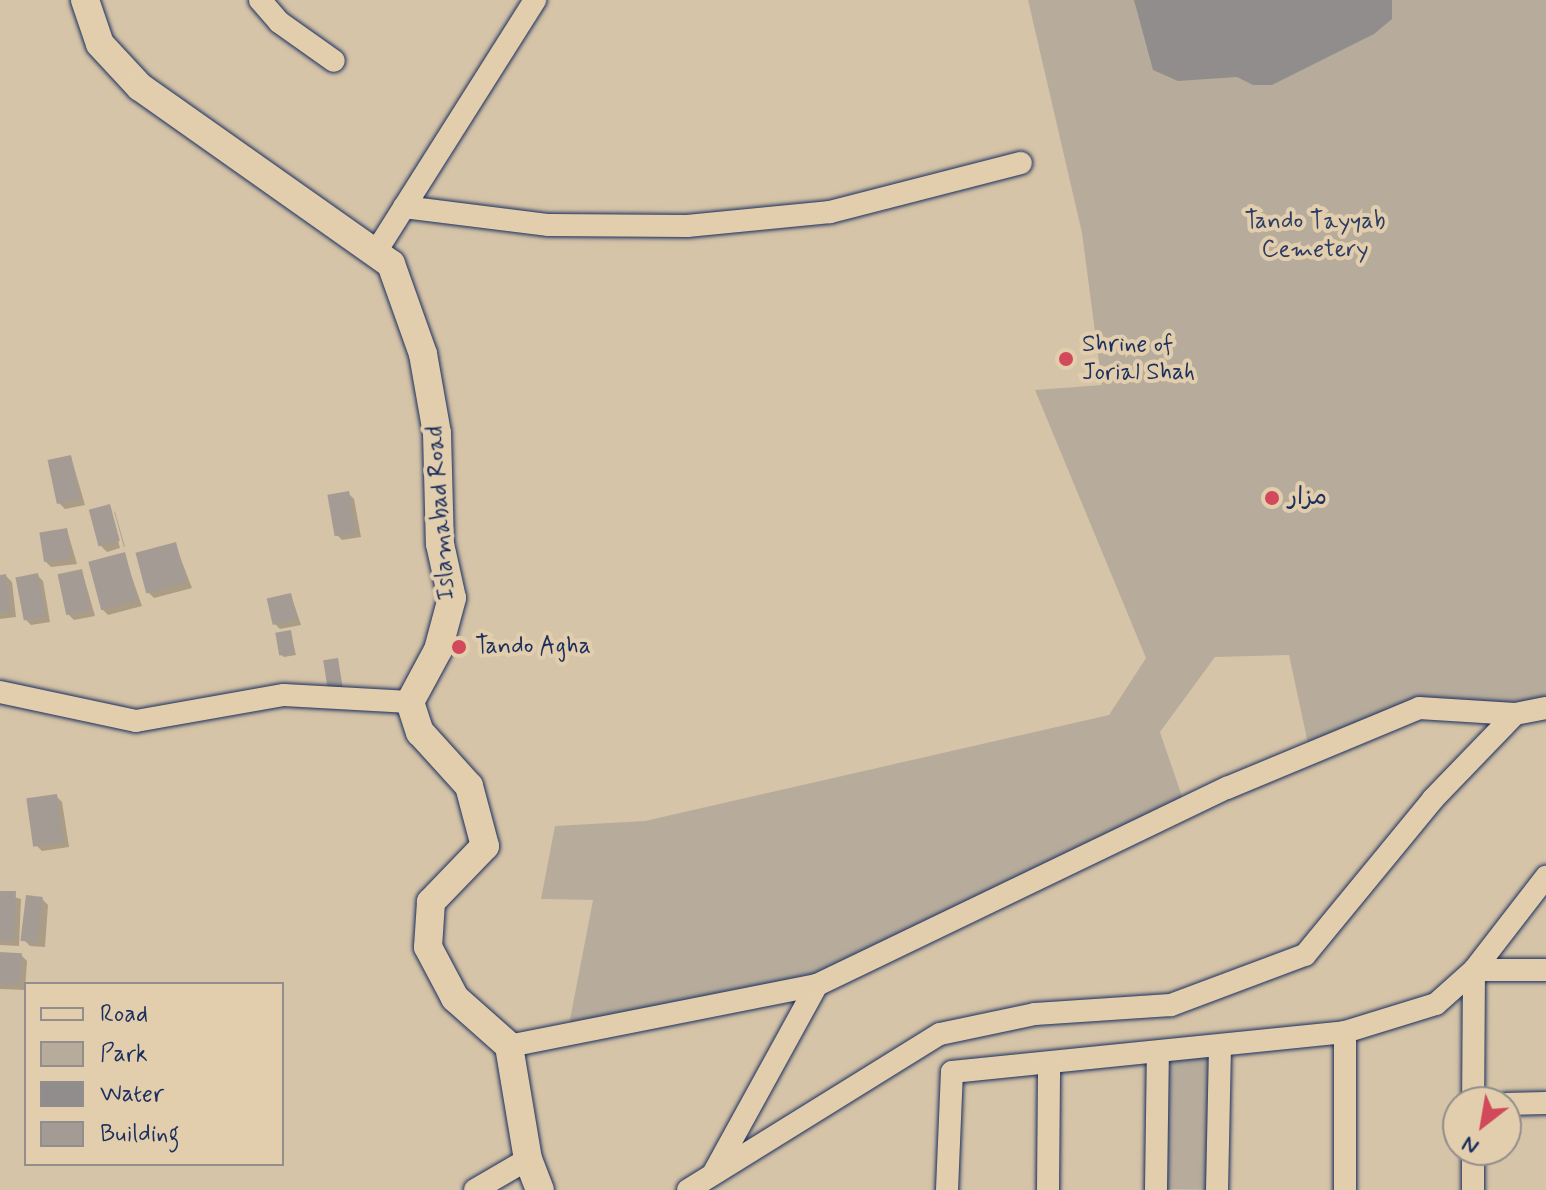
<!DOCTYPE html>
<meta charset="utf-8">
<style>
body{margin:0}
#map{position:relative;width:1546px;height:1190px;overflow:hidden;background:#d6c4a8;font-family:Mynerve,"Playpen Sans Arabic",sans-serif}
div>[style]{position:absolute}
.green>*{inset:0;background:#b7ac9c;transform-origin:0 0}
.water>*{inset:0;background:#918d8d}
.shadow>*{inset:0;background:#0003}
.building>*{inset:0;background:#a49c94;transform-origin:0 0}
.roads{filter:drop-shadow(0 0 2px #1b2f5e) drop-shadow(0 0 2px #1b2f5e)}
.minor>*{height:22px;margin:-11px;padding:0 11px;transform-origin:11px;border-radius:11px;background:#e2cead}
.tertiary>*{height:28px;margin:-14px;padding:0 14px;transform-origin:14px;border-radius:14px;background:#e2cead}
.dots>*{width:22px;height:22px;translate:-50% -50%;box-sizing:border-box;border:4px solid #e2cead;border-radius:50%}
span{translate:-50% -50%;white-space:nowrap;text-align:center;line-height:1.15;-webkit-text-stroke:8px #e2cead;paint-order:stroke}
.park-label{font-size:24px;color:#2b3c64}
.poi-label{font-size:24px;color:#1b2f5e}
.left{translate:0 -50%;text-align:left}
.street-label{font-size:24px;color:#1b2f5e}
.legend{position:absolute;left:24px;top:982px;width:260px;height:184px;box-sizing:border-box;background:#e2cead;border:2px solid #928e8d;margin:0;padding:10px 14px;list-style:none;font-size:24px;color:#1b2f5e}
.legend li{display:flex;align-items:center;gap:16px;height:40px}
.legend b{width:40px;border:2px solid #928e8d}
.north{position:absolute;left:1442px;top:1086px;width:80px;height:80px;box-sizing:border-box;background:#e2cead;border:2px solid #928e8d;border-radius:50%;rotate:211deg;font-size:22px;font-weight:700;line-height:32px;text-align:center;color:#1b2f5e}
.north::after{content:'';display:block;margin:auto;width:28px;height:36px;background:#d1495b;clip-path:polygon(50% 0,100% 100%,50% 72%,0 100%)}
</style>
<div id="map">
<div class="green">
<div style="clip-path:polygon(1028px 0,1546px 0,1546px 708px,1419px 708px,1310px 753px,1289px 655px,1215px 657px,1160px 732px,1186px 808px,817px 985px,567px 1035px,593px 900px,541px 899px,555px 826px,645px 821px,1109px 715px,1146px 658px,1035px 390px,1102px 385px,1082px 233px)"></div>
<div style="left:1220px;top:1046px;width:144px;height:62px;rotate:91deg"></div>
</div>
<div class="water">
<div style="clip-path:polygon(1134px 0,1392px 0,1392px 19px,1374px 34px,1272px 85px,1253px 85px,1237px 77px,1178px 81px,1153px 70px)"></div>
</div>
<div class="shadow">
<div style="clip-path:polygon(71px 457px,85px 505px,65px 509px,59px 503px)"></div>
<div style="clip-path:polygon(348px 493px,354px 499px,361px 537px,342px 540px,336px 534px)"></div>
<div style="clip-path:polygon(109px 506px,120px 548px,107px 552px,101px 546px)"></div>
<div style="clip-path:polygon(114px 511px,115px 512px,125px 547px,124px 547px)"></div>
<div style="clip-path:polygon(67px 530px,77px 564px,51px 567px,45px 561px)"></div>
<div style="clip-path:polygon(175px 544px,192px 588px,154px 598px,148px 592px)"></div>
<div style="clip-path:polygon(124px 555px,142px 606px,108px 615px,102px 609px)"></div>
<div style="clip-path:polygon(82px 571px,95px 616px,74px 620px,68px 614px)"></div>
<div style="clip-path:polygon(37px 575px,43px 581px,50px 622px,31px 625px,25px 619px)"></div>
<div style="clip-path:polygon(6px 576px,12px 582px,16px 617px,0 619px,0 577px)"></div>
<div style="clip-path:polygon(291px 595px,301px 625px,280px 629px,274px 623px)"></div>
<div style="clip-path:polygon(290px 632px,296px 655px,284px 657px,281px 655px)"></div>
<div style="clip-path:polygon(56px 796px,62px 802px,69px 847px,42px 851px,36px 845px)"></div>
<div style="clip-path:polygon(0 893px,21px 899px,19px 946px,0 945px)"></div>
<div style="clip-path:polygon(42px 899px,48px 905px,45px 947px,30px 946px,24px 940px)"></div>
<div style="clip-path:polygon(0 954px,21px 955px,27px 961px,25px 990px,0 989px)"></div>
</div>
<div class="building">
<div style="left:71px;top:455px;width:45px;height:24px;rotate:78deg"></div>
<div style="left:349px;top:491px;width:42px;height:22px;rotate:80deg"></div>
<div style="left:110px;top:504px;width:38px;height:22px;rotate:75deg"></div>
<div style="left:67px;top:528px;width:30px;height:28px;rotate:81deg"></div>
<div style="left:176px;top:542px;width:42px;height:42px;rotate:75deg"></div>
<div style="left:125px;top:552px;width:50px;height:38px;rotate:75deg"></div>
<div style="left:82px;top:569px;width:42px;height:25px;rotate:78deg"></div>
<div style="left:38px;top:573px;width:44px;height:23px;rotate:79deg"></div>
<div style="clip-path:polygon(6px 574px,11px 611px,0 613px,0 575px)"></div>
<div style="left:291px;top:593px;width:27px;height:25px;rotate:77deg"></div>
<div style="left:291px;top:630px;width:23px;height:16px;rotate:80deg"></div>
<div style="left:338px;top:658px;width:31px;height:15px;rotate:81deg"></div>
<div style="left:57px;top:794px;width:49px;height:31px;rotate:82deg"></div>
<div style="clip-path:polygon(0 891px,16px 891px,14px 941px,0 940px)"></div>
<div style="left:26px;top:895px;width:17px;height:46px;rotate:7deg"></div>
<div style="left:0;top:952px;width:22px;height:32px;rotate:3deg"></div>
</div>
<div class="roads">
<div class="minor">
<div style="left:260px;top:0;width:29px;rotate:49deg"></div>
<div style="left:279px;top:22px;width:67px;rotate:35.3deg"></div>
<div style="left:404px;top:207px;width:146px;rotate:7.1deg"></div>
<div style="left:549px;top:225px;width:138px;rotate:0.4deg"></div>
<div style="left:687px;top:226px;width:144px;rotate:-5.6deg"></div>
<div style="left:830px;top:212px;width:197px;rotate:-14.4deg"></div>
<div style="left:377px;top:250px;width:296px;rotate:-57.7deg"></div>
<div style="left:0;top:692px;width:139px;rotate:12deg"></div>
<div style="left:136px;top:721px;width:150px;rotate:-10deg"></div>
<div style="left:284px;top:695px;width:126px;rotate:3.2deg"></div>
<div style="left:1474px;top:970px;width:118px;rotate:-52.3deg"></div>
<div style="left:1474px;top:970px;width:72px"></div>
<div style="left:509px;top:1046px;width:314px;rotate:-11.2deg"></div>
<div style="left:1506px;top:1104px;width:40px;rotate:-1.4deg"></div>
<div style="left:713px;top:1174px;width:216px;rotate:-61.2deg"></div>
<div style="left:817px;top:985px;width:455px;rotate:-25.7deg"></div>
<div style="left:1227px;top:788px;width:208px;rotate:-22.6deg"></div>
<div style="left:1419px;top:708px;width:96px;rotate:3.6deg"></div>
<div style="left:475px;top:1190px;width:61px;rotate:-30.3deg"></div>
<div style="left:688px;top:1190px;width:296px;rotate:-31.8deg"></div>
<div style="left:940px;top:1034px;width:97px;rotate:-11.9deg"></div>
<div style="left:1035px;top:1014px;width:136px;rotate:-3.8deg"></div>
<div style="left:1171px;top:1005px;width:143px;rotate:-20.5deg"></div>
<div style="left:1305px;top:955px;width:202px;rotate:-50.6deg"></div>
<div style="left:1433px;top:799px;width:118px;rotate:-46deg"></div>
<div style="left:1515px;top:714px;width:32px;rotate:-11deg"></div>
<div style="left:947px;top:1190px;width:118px;rotate:-87.6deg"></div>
<div style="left:952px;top:1072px;width:395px;rotate:-5.8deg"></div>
<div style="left:1345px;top:1032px;width:95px;rotate:-17.1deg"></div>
<div style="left:1436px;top:1004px;width:51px;rotate:-41.8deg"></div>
<div style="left:1474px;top:970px;width:132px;rotate:90.4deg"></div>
<div style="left:1048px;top:1190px;width:127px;rotate:-89.5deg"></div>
<div style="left:1156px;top:1190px;width:138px;rotate:-89.2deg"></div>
<div style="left:1217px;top:1190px;width:144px;rotate:-88.8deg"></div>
<div style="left:1345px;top:1190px;width:158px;rotate:-90deg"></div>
<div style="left:1473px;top:1190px;width:40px;rotate:-90deg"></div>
</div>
<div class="tertiary">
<div style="left:85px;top:0;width:46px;rotate:71.2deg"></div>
<div style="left:100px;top:44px;width:59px;rotate:47.1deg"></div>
<div style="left:140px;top:87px;width:307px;rotate:35.2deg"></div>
<div style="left:391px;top:264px;width:96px;rotate:70.4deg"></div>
<div style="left:423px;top:354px;width:80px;rotate:80deg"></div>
<div style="left:437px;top:433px;width:111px;rotate:88.5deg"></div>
<div style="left:440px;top:544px;width:55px;rotate:77.5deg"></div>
<div style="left:452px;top:598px;width:54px;rotate:105.1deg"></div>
<div style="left:438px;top:650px;width:59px;rotate:118.3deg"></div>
<div style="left:410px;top:702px;width:32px;rotate:72deg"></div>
<div style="left:420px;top:732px;width:73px;rotate:47.8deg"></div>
<div style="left:469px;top:786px;width:62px;rotate:75.1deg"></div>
<div style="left:485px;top:846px;width:78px;rotate:134deg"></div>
<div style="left:431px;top:902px;width:45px;rotate:93.8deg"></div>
<div style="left:428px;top:947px;width:58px;rotate:62.1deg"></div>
<div style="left:455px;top:998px;width:72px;rotate:41.6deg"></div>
<div style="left:509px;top:1046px;width:115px;rotate:80.5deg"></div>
<div style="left:528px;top:1159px;width:33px;rotate:69deg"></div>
</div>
</div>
<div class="dots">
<div style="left:1066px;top:359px;background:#d1495b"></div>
<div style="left:1272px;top:498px;background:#d1495b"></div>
<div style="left:459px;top:647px;background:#d1495b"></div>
</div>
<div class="park-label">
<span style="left:1315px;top:236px">Tando Tayyab<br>Cemetery</span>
</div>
<div class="poi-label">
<span class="left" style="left:1082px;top:359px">Shrine of<br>Jorial Shah</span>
<span class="left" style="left:1288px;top:498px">مزار</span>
<span class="left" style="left:475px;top:647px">Tando Agha</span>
</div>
<div class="street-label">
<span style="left:441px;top:513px;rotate:-94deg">Islamabad Road</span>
</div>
<ul class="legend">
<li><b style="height:10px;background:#e2cead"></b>Road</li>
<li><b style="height:22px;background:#b7ac9c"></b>Park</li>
<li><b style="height:22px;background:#918d8d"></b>Water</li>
<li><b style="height:22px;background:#a49c94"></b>Building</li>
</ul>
<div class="north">N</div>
</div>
